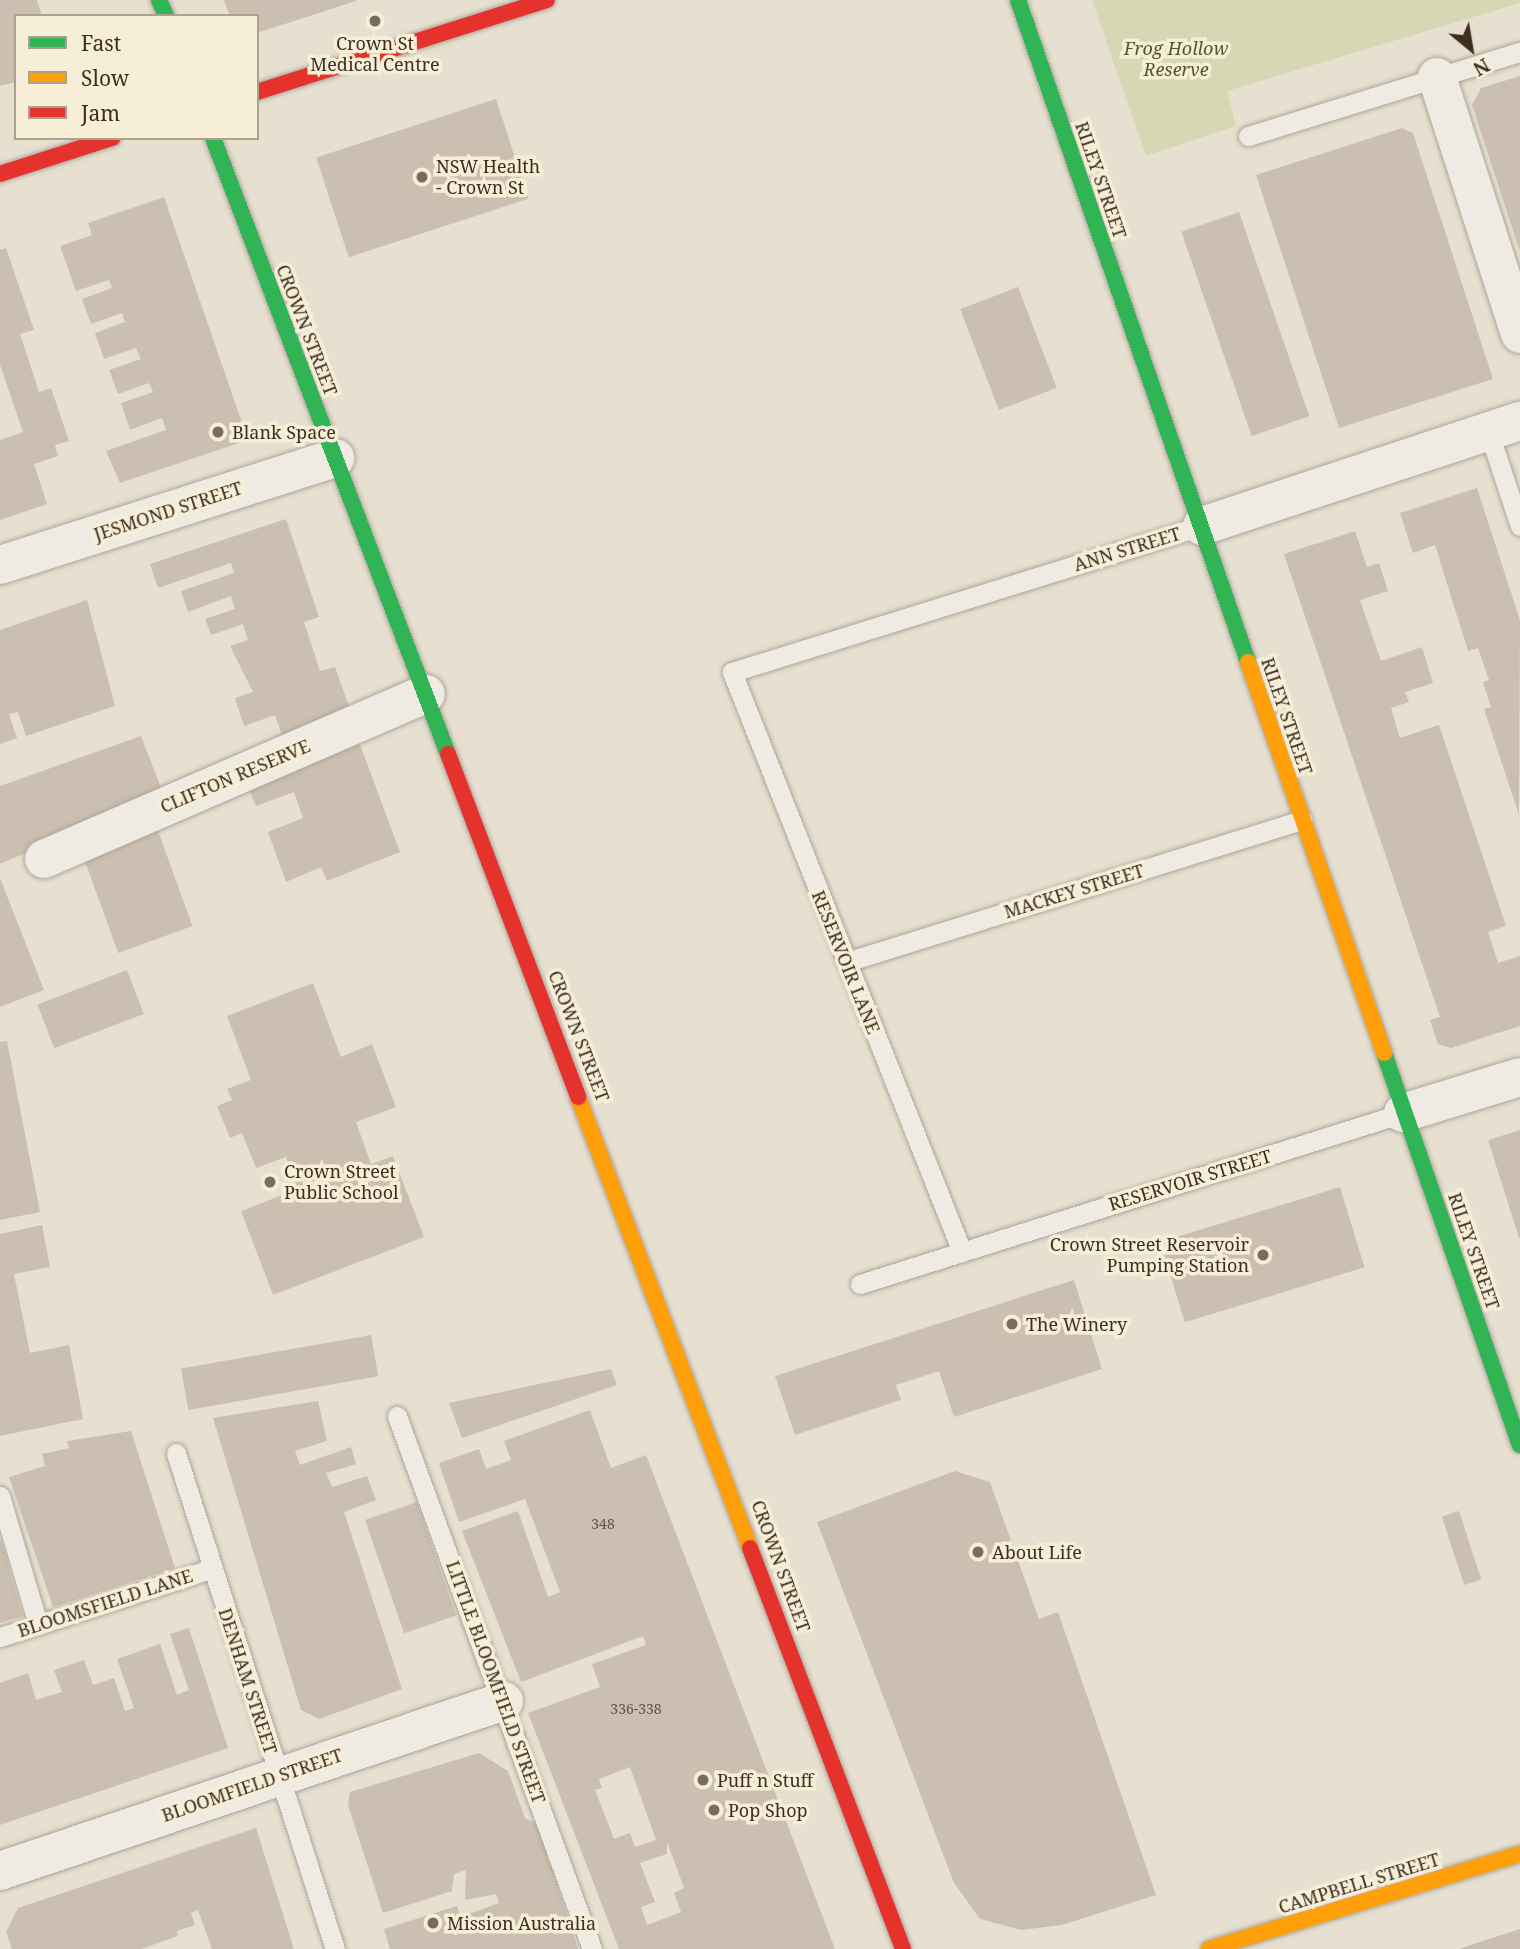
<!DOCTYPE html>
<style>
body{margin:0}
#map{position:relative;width:1520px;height:1949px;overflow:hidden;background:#e7e0d1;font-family:"Noto Serif",serif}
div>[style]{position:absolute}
.green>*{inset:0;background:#d6d7b3}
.building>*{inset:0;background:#cbbfb2;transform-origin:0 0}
.roads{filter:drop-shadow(0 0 2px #ada599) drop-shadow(0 0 2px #ada599)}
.lane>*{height:19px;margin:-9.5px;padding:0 9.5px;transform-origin:9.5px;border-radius:9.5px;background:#efebe3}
.street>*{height:38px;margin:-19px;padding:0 19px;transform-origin:19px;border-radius:19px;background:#efebe3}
.fast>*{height:16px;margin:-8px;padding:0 8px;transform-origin:8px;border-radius:8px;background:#30b455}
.slow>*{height:16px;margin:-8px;padding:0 8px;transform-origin:8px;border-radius:8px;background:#ff9f0a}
.jam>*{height:16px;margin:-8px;padding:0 8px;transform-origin:8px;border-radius:8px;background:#e5322d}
.dots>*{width:19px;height:19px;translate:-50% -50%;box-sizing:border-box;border:4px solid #f7eed8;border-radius:50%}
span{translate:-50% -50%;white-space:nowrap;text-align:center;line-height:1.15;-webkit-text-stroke:7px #f7eed8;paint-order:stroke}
.number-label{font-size:14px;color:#605244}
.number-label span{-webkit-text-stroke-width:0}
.poi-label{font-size:18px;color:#3d2e20}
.left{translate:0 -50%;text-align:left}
.right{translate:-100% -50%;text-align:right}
.park-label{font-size:18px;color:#4d5a26;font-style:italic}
.street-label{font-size:18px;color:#3d2e20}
.legend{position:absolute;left:14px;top:14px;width:245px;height:126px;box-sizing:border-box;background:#f7eed8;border:2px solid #ada18e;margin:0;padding:9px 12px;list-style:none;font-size:21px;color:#3d2e20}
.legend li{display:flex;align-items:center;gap:14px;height:35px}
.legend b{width:35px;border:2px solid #ada18e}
.north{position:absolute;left:1436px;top:14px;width:70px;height:70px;-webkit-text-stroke:5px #f7eed8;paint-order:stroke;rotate:150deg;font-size:19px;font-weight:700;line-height:28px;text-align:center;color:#3d2e20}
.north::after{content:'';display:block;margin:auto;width:24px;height:32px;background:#3d2e20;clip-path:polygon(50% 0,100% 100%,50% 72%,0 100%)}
</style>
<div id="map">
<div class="green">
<div style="clip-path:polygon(1092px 0,1520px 0,1520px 3px,1227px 91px,1236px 126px,1146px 156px)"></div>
</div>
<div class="building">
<div style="clip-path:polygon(0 0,37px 0,42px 16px,16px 16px,16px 82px,0 86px)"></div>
<div style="clip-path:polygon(224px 0,356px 0,356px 1px,257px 33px,257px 16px,230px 16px)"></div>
<div style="clip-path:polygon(1520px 76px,1520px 249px,1519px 249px,1472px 105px,1481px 88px)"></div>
<div style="left:496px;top:99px;width:105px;height:189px;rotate:72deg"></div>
<div style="clip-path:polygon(1402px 128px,1413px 133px,1493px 379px,1339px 428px,1256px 175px)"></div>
<div style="clip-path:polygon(164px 197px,248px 440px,120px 483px,106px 451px,166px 430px,162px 418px,130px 430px,121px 403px,153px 392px,149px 383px,118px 394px,109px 370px,141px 359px,136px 348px,104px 359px,95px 333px,125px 322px,122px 313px,91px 324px,82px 299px,112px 288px,109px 280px,76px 291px,60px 246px,92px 235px,88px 223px)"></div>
<div style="left:1239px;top:212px;width:216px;height:61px;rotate:71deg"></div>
<div style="clip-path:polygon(6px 248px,34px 330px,20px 334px,39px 392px,51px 388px,69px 441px,55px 445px,58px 456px,34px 464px,47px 504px,0 520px,0 440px,23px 432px,0 365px,0 250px)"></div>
<div style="left:1018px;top:287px;width:108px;height:62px;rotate:69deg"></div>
<div style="clip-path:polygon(1477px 488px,1520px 620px,1519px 815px,1484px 709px,1491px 707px,1483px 682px,1489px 680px,1478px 648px,1468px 651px,1435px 545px,1413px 553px,1400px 513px)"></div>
<div style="clip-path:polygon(286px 519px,319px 617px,304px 622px,320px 671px,335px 667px,351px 712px,284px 741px,275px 715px,244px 726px,235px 698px,253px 692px,230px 646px,248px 640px,243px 624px,211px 635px,205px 619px,235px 609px,231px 596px,188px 612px,181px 591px,234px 573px,231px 563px,158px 588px,150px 564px)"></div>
<div style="clip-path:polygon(1355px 531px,1367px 567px,1379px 563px,1388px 591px,1360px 600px,1381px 661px,1422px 647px,1433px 683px,1405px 692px,1409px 702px,1391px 708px,1400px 738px,1439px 725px,1506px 926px,1488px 932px,1498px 963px,1520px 956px,1520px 1026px,1451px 1048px,1438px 1044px,1430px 1020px,1440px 1017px,1284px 554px)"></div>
<div style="clip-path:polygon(87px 600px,115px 706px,26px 736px,18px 712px,9px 714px,17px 738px,0 744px,0 630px)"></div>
<div style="clip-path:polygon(141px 736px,163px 793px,0 864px,0 786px)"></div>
<div style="clip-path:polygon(358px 739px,400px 852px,327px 881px,321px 867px,286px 882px,268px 832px,303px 818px,294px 792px,256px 806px,246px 782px)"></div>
<div style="left:158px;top:831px;width:101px;height:79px;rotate:70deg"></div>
<div style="clip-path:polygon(0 878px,44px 990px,0 1007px)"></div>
<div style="left:127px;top:970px;width:47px;height:96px;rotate:69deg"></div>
<div style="clip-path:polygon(313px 983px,341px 1057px,372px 1044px,396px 1107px,356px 1122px,371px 1164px,393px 1156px,424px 1237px,273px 1295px,241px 1211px,298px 1189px,286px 1157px,256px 1168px,242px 1133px,230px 1138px,217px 1106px,232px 1100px,227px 1089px,251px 1080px,227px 1016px)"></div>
<div style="clip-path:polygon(7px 1041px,40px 1212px,0 1220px,0 1042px)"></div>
<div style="clip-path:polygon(1520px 1130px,1520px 1238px,1519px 1238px,1488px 1140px)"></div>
<div style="left:1340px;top:1187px;width:84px;height:188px;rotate:73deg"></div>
<div style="clip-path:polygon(42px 1225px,50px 1267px,14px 1274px,30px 1353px,69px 1345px,83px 1419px,0 1436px,0 1234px)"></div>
<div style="clip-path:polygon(1074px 1280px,1102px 1369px,954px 1417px,939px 1371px,896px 1385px,901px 1400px,795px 1435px,775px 1376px)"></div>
<div style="left:371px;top:1335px;width:42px;height:193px;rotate:80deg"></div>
<div style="clip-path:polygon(611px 1369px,617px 1385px,462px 1438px,449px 1403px)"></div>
<div style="clip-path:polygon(318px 1401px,327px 1441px,295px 1451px,300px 1465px,351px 1447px,356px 1464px,326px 1473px,332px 1487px,367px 1476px,376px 1500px,344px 1512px,402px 1689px,319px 1719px,301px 1710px,213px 1418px)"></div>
<div style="clip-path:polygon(evenodd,590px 1410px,611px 1468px,646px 1455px,835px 1949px,619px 1949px,528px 1713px,600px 1687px,592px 1664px,646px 1645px,643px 1636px,521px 1682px,462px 1531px,518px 1511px,548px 1597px,560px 1592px,525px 1499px,459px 1522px,439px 1463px,479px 1449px,486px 1469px,511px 1460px,504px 1441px,590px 1410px,630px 1767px,656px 1840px,635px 1847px,630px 1833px,614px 1839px,595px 1790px,602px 1788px,599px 1779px,630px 1767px,590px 1410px,667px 1842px,684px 1888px,674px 1893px,681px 1912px,647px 1925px,641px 1907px,655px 1902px,640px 1863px,667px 1854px,667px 1842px)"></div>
<div style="clip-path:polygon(131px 1431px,175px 1568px,53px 1607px,9px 1477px,45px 1466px,42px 1454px,69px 1448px,67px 1441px)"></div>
<div style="clip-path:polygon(955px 1471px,990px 1482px,1039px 1619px,1058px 1612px,1156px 1895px,1062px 1925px,1021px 1930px,980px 1919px,954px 1883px,817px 1522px)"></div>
<div style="left:417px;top:1502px;width:120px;height:55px;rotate:71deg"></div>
<div style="left:1459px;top:1511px;width:72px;height:18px;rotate:72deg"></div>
<div style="clip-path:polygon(1px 1540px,23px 1616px,0 1623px,0 1541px)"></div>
<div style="clip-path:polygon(189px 1628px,228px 1748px,0 1825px,0 1683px,28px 1673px,36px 1700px,62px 1692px,54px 1670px,84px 1660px,93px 1685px,114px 1678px,125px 1711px,134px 1708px,117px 1659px,160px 1644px,177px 1695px,189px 1690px,170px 1634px)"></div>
<div style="clip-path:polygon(479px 1753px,508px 1771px,525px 1818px,537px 1824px,578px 1949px,390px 1949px,384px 1929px,457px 1906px,461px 1917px,499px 1903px,496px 1894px,465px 1900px,466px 1870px,454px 1874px,452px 1891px,383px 1913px,348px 1805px,350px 1792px)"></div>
<div style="clip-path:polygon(256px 1828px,294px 1949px,212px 1949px,198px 1910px,191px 1913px,195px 1925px,177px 1931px,178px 1936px,141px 1949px,12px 1949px,6px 1932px,18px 1908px)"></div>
<div style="clip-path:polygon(1520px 1929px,1520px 1949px,1461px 1949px,1461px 1948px)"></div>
</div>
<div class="roads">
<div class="lane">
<div style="left:1248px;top:136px;width:285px;rotate:-17.2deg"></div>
<div style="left:1489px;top:433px;width:98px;rotate:71.6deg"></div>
<div style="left:846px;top:962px;width:478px;rotate:-17.3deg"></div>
<div style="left:962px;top:1252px;width:624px;rotate:-111.63deg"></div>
<div style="left:732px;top:672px;width:492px;rotate:-17.3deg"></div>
<div style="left:860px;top:1284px;width:569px;rotate:-17.48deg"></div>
<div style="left:397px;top:1416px;width:568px;rotate:69.9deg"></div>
<div style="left:176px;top:1453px;width:521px;rotate:72.23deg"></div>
<div style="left:0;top:1496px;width:134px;rotate:73.5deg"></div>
<div style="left:0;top:1637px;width:222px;rotate:-17.9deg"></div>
</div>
<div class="street">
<div style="left:1437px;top:77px;width:270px;rotate:72.1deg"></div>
<div style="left:1202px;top:526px;width:335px;rotate:-18.3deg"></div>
<div style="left:0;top:565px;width:352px;rotate:-17.7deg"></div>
<div style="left:44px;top:859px;width:416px;rotate:-23.4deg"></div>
<div style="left:1403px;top:1113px;width:122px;rotate:-17.1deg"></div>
<div style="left:0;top:1871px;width:532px;rotate:-18.64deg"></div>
</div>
<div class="fast">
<div style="left:159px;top:0;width:17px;rotate:66deg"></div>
<div style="left:1018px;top:0;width:701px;rotate:70.84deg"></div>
<div style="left:213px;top:138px;width:659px;rotate:69.12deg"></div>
<div style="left:1384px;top:1053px;width:415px;rotate:70.9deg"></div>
</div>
<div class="slow">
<div style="left:1248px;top:662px;width:414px;rotate:70.8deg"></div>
<div style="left:578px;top:1097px;width:483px;rotate:69.1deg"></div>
<div style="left:1209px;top:1949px;width:325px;rotate:-17deg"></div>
</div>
<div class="jam">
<div style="left:257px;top:92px;width:304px;rotate:-17.6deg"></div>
<div style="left:0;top:174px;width:118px;rotate:-17.8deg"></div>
<div style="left:448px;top:754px;width:367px;rotate:69.2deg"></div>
<div style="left:750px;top:1548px;width:429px;rotate:69.1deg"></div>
</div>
</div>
<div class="dots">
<div style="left:375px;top:21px;background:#786c5e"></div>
<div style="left:422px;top:177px;background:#786c5e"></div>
<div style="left:218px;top:432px;background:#786c5e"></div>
<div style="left:270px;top:1182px;background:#786c5e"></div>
<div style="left:1263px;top:1255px;background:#786c5e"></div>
<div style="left:1012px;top:1324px;background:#786c5e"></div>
<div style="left:978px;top:1552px;background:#786c5e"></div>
<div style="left:703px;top:1780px;background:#786c5e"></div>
<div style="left:714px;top:1810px;background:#786c5e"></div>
<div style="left:433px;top:1923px;background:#786c5e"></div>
</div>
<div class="number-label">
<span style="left:603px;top:1524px">348</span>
<span style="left:636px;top:1709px">336-338</span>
</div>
<div class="poi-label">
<span style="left:375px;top:54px">Crown St<br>Medical Centre</span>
<span class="left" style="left:436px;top:177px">NSW Health<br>- Crown St</span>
<span class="left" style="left:232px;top:432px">Blank Space</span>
<span class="left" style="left:284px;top:1182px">Crown Street<br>Public School</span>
<span class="right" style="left:1249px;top:1255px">Crown Street Reservoir<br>Pumping Station</span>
<span class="left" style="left:1026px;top:1324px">The Winery</span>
<span class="left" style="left:992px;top:1552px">About Life</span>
<span class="left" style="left:717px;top:1780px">Puff n Stuff</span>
<span class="left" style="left:728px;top:1810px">Pop Shop</span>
<span class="left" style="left:447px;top:1923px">Mission Australia</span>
</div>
<div class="park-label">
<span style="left:1176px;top:59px">Frog Hollow<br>Reserve</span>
</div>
<div class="street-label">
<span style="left:1101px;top:180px;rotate:71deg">RILEY STREET</span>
<span style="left:307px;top:330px;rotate:69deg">CROWN STREET</span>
<span style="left:168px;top:511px;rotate:-18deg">JESMOND STREET</span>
<span style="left:1127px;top:549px;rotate:-17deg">ANN STREET</span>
<span style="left:1287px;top:716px;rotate:71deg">RILEY STREET</span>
<span style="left:235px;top:776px;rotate:-23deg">CLIFTON RESERVE</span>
<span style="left:1074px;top:891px;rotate:-17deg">MACKEY STREET</span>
<span style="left:846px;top:962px;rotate:68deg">RESERVOIR LANE</span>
<span style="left:579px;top:1036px;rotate:69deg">CROWN STREET</span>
<span style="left:1190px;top:1180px;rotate:-17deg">RESERVOIR STREET</span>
<span style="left:1474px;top:1251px;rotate:71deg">RILEY STREET</span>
<span style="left:781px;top:1566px;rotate:70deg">CROWN STREET</span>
<span style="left:105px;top:1603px;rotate:-18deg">BLOOMSFIELD LANE</span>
<span style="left:248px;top:1681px;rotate:72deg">DENHAM STREET</span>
<span style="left:496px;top:1682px;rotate:70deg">LITTLE BLOOMFIELD STREET</span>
<span style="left:252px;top:1785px;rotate:-19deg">BLOOMFIELD STREET</span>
<span style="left:1359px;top:1883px;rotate:-17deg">CAMPBELL STREET</span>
</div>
<ul class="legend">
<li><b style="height:9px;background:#30b455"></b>Fast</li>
<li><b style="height:9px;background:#ff9f0a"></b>Slow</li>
<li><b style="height:9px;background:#e5322d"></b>Jam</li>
</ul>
<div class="north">N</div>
</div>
